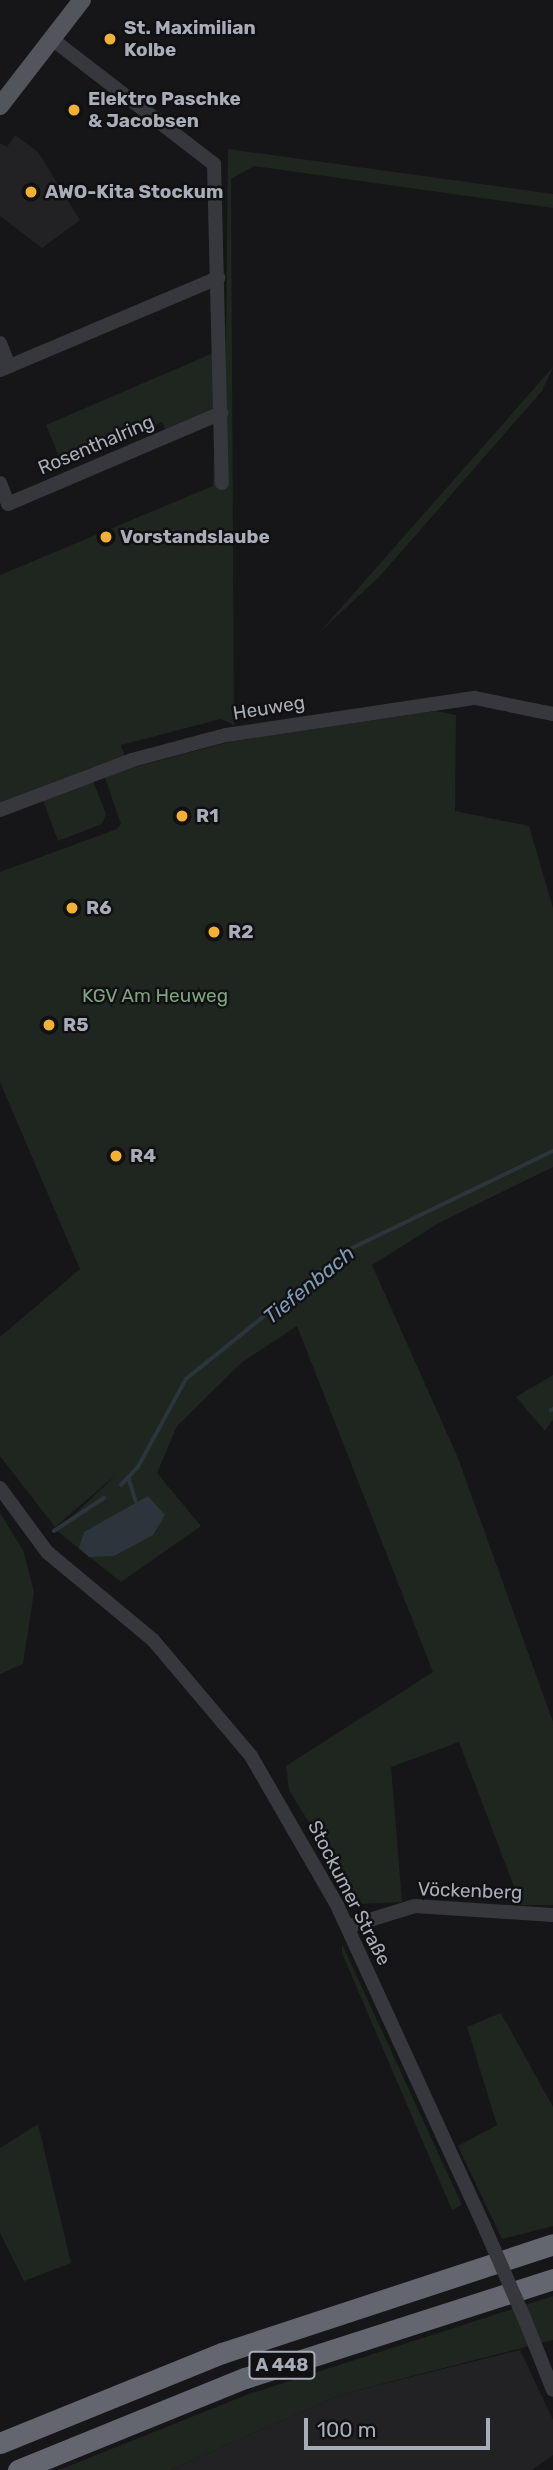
<!DOCTYPE html>
<meta charset="utf-8">
<style>
body{margin:0}
#map{position:relative;width:553px;height:2470px;overflow:hidden;background:#161618;font-family:Rubik,sans-serif}
div>[style]{position:absolute}
.built>*{inset:0;background:#222225}
.green>*{inset:0;background:#1e261f}
.water>*{inset:0;background:#2c353c}
.stream>*{height:3.5px;margin:-1.75px;padding:0 1.75px;transform-origin:1.75px;border-radius:1.75px;background:#2c353c}
.minor>*{height:14px;margin:-7px;padding:0 7px;transform-origin:7px;border-radius:7px;background:#37383d}
.major>*{height:18px;margin:-9px;padding:0 9px;transform-origin:9px;border-radius:9px;background:#53555c}
.highway>*{height:21px;margin:-10.5px;padding:0 10.5px;transform-origin:10.5px;border-radius:10.5px;background:#63666e}
.minor-bridge>*{height:14px;margin:-7px;padding:0 7px;transform-origin:7px;border-radius:7px;background:#37383d}
.dots>*{width:19px;height:19px;translate:-50% -50%;box-sizing:border-box;border:4px solid #111113;border-radius:50%}
span{translate:-50% -50%;white-space:nowrap;text-align:center;line-height:1.15;-webkit-text-stroke:5px #111113;paint-order:stroke}
.shield-label span{padding:2px 5px;background:#111113;border:2px solid;border-radius:5px;-webkit-text-stroke-width:0}
.shield-label{font-size:18px;color:#a8adb8;font-weight:700}
.poi-label{font-size:19px;color:#a8adb8;font-weight:700}
.left{translate:0 -50%;text-align:left}
.street-label{font-size:19px;color:#a8adb8}
.park-label{font-size:19px;color:#7fa381}
.water-label{font-size:21px;color:#7f9bb3;font-style:italic}
.scale{position:absolute;left:304px;top:2418px;width:186px;height:32px;box-sizing:border-box;border:4px solid #a8adb8;border-top:0;padding-left:9px;font-size:21px;line-height:24px;white-space:nowrap;color:#a8adb8;-webkit-text-stroke:5px #111113;paint-order:stroke}
</style>
<div id="map">
<div class="built">
<div style="clip-path:polygon(15px 135px,38px 152px,80px 220px,42px 248px,0 216px,0 143px,7px 147px)"></div>
<div style="clip-path:polygon(520px 2350px,553px 2420px,553px 2455px,532px 2470px,170px 2470px,342px 2394px)"></div>
</div>
<div class="green">
<div style="clip-path:polygon(228px 149px,553px 194px,553px 208px,254px 166px,231px 179px,234px 725px,221px 719px,121px 745px,125px 757px,0 804px,0 575px,213px 486px,214px 446px,225px 445px)"></div>
<div style="clip-path:polygon(218px 351px,215px 410px,167px 432px,162px 422px,62px 464px,46px 425px)"></div>
<div style="clip-path:polygon(553px 367px,542px 391px,379px 577px,319px 633px)"></div>
<div style="clip-path:polygon(436px 711px,456px 715px,455px 811px,529px 826px,553px 908px,553px 1167px,439px 1223px,372px 1265px,458px 1458px,553px 1722px,553px 1905px,521px 1905px,459px 1742px,391px 1767px,402px 1902px,359px 1904px,289px 1790px,286px 1766px,433px 1672px,297px 1326px,241px 1363px,177px 1426px,157px 1473px,201px 1526px,121px 1582px,57px 1531px,117px 1474px,55px 1527px,0 1456px,0 1337px,80px 1269px,0 1082px,0 872px,117px 829px,121px 824px,104px 775px,237px 740px)"></div>
<div style="clip-path:polygon(93px 781px,106px 814px,102px 824px,58px 841px,43px 800px)"></div>
<div style="clip-path:polygon(553px 1375px,553px 1420px,545px 1431px,516px 1397px)"></div>
<div style="clip-path:polygon(0 1513px,23px 1550px,34px 1592px,23px 1664px,0 1674px)"></div>
<div style="clip-path:polygon(342px 1944px,462px 2205px,452px 2210px,342px 1953px)"></div>
<div style="clip-path:polygon(501px 2013px,553px 2107px,553px 2226px,502px 2239px,458px 2146px,497px 2125px,467px 2027px)"></div>
<div style="clip-path:polygon(38px 2124px,71px 2263px,24px 2281px,0 2233px,0 2148px)"></div>
<div style="clip-path:polygon(553px 2296px,553px 2340px,342px 2394px,170px 2470px,59px 2470px,249px 2394px)"></div>
</div>
<div class="water">
<div style="clip-path:polygon(148px 1496px,165px 1515px,153px 1535px,114px 1556px,89px 1557px,79px 1548px,84px 1532px)"></div>
</div>
<div class="stream">
<div style="left:551px;top:1410px;width:2px;rotate:-27deg"></div>
<div style="left:129px;top:1478px;width:24px;rotate:73deg"></div>
<div style="left:121px;top:1485px;width:25px;rotate:-47deg"></div>
<div style="left:138px;top:1467px;width:100px;rotate:-61.4deg"></div>
<div style="left:186px;top:1379px;width:203px;rotate:-38.8deg"></div>
<div style="left:344px;top:1252px;width:232px;rotate:-25.8deg"></div>
<div style="left:54px;top:1531px;width:60px;rotate:-33.4deg"></div>
</div>
<div class="minor">
<div style="left:52px;top:39px;width:205px;rotate:37.7deg"></div>
<div style="left:214px;top:164px;width:319px;rotate:88.6deg"></div>
<div style="left:0;top:343px;width:25px;rotate:69deg"></div>
<div style="left:0;top:370px;width:237px;rotate:-22.9deg"></div>
<div style="left:0;top:483px;width:22px;rotate:69deg"></div>
<div style="left:8px;top:504px;width:232px;rotate:-23.1deg"></div>
<div style="left:0;top:810px;width:141px;rotate:-20.7deg"></div>
<div style="left:132px;top:760px;width:97px;rotate:-14.9deg"></div>
<div style="left:226px;top:735px;width:252px;rotate:-8.5deg"></div>
<div style="left:475px;top:698px;width:80px;rotate:11.6deg"></div>
<div style="left:0;top:1488px;width:79px;rotate:53.7deg"></div>
<div style="left:47px;top:1552px;width:138px;rotate:39.7deg"></div>
<div style="left:153px;top:1640px;width:152px;rotate:49.8deg"></div>
<div style="left:251px;top:1756px;width:172px;rotate:60deg"></div>
<div style="left:337px;top:1905px;width:353px;rotate:65.4deg"></div>
<div style="left:347px;top:1927px;width:71px;rotate:-17.2deg"></div>
<div style="left:415px;top:1906px;width:138px;rotate:3.7deg"></div>
<div style="left:525px;top:2320px;width:75px;rotate:68.2deg"></div>
</div>
<div class="major">
<div style="left:0;top:106px;width:134px;rotate:-52.3deg"></div>
</div>
<div class="highway">
<div style="left:0;top:2443px;width:240px;rotate:-22.1deg"></div>
<div style="left:222px;top:2353px;width:348px;rotate:-18.2deg"></div>
<div style="left:18px;top:2470px;width:245px;rotate:-22.1deg"></div>
<div style="left:245px;top:2378px;width:324px;rotate:-17.8deg"></div>
</div>
<div class="minor-bridge">
<div style="left:484px;top:2226px;width:103px;rotate:66.4deg"></div>
</div>
<div class="dots">
<div style="left:110px;top:39px;background:#f2b134"></div>
<div style="left:74px;top:110px;background:#f2b134"></div>
<div style="left:31px;top:192px;background:#f2b134"></div>
<div style="left:106px;top:537px;background:#f2b134"></div>
<div style="left:182px;top:816px;background:#f2b134"></div>
<div style="left:72px;top:908px;background:#f2b134"></div>
<div style="left:214px;top:932px;background:#f2b134"></div>
<div style="left:49px;top:1025px;background:#f2b134"></div>
<div style="left:116px;top:1156px;background:#f2b134"></div>
</div>
<div class="shield-label">
<span style="left:282px;top:2365px">A 448</span>
</div>
<div class="poi-label">
<span class="left" style="left:124px;top:39px">St. Maximilian<br>Kolbe</span>
<span class="left" style="left:88px;top:110px">Elektro Paschke<br>&amp; Jacobsen</span>
<span class="left" style="left:45px;top:192px">AWO-Kita Stockum</span>
<span class="left" style="left:120px;top:537px">Vorstandslaube</span>
<span class="left" style="left:196px;top:816px">R1</span>
<span class="left" style="left:86px;top:908px">R6</span>
<span class="left" style="left:228px;top:932px">R2</span>
<span class="left" style="left:63px;top:1025px">R5</span>
<span class="left" style="left:130px;top:1156px">R4</span>
</div>
<div class="street-label">
<span style="left:96px;top:445px;rotate:-23deg">Rosenthalring</span>
<span style="left:269px;top:708px;rotate:-9deg">Heuweg</span>
<span style="left:470px;top:1891px;rotate:2deg">Vöckenberg</span>
<span style="left:349px;top:1893px;rotate:63deg">Stockumer Straße</span>
</div>
<div class="park-label">
<span style="left:155px;top:996px">KGV Am Heuweg</span>
</div>
<div class="water-label">
<span style="left:309px;top:1285px;rotate:-39deg">Tiefenbach</span>
</div>
<div class="scale">100 m</div>
</div>
